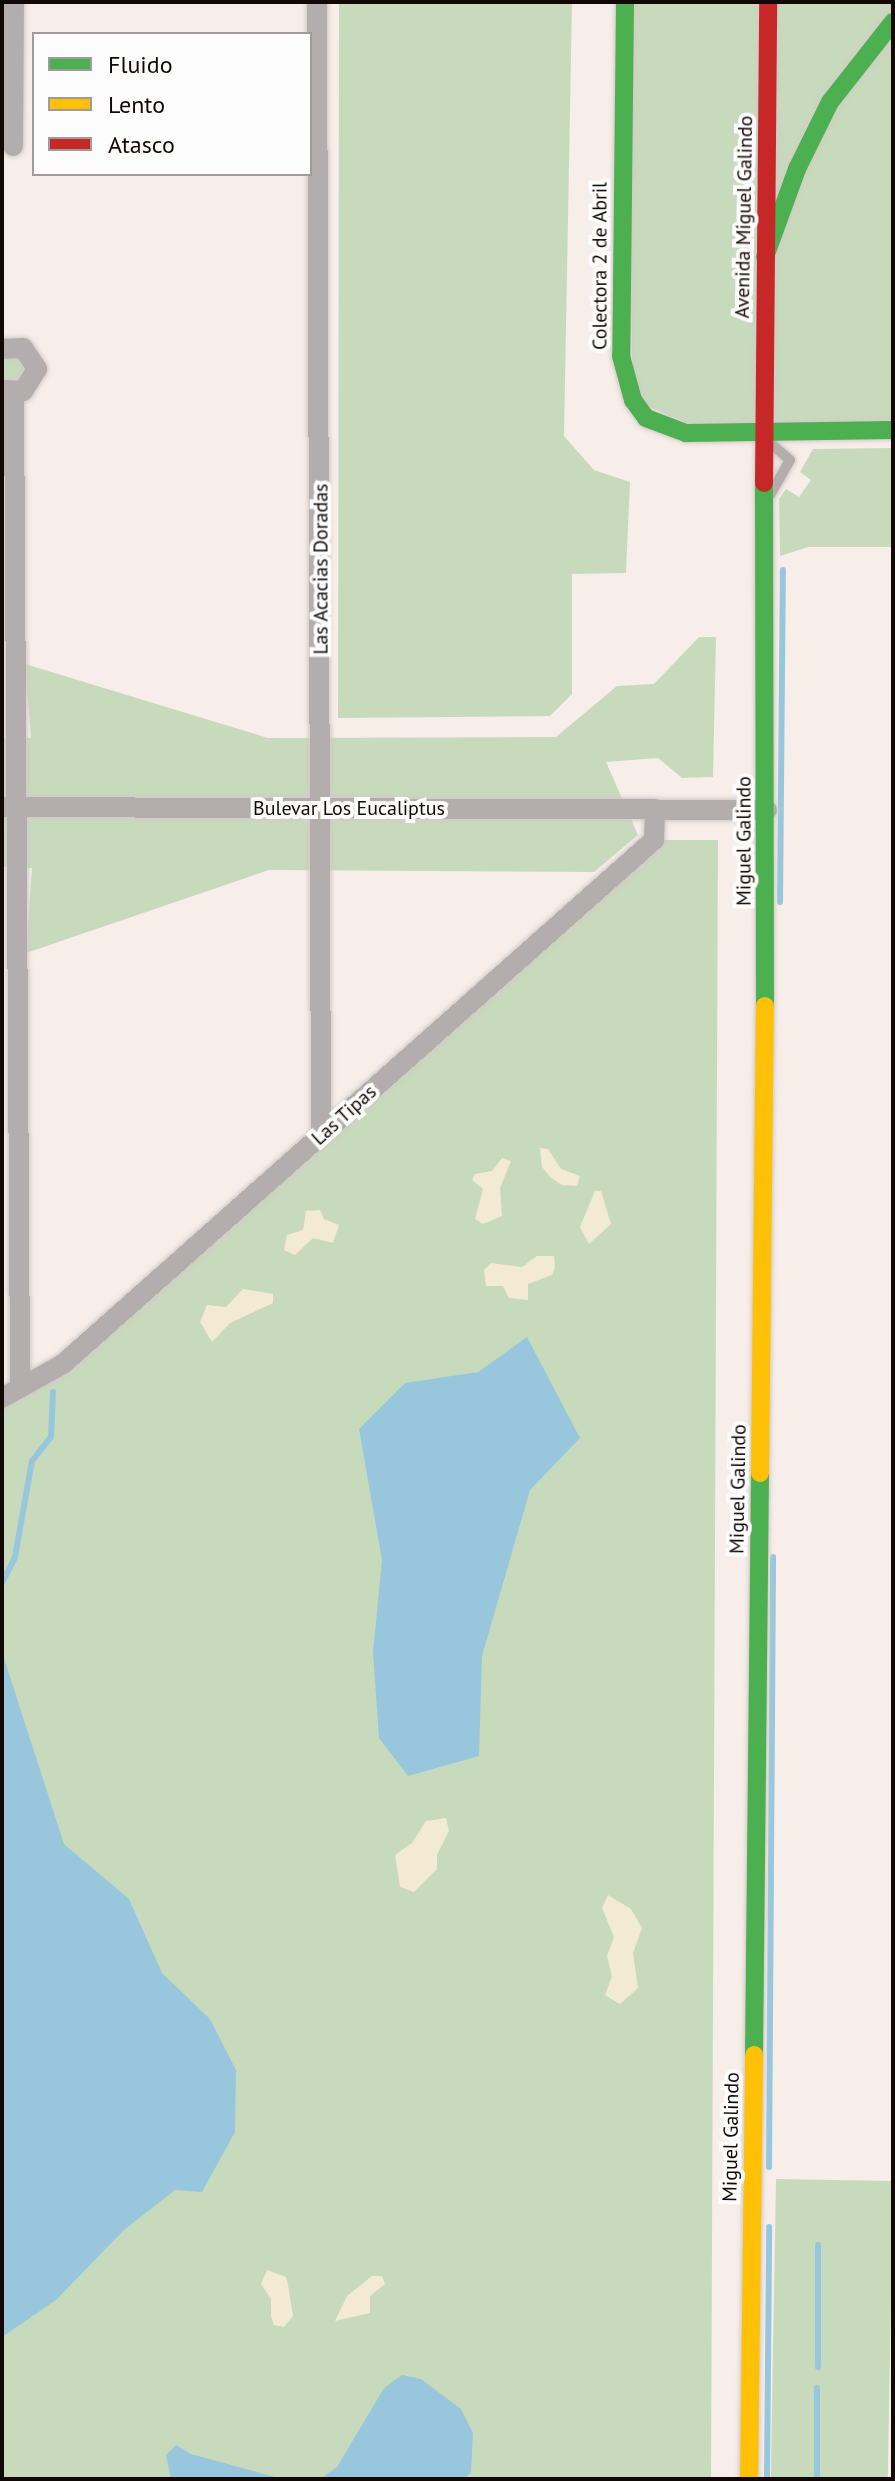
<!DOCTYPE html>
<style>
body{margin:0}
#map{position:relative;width:895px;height:2481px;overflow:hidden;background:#f7eeea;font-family:"PT Sans",sans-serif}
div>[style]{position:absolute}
.green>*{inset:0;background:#c8dabc;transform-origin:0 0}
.sand>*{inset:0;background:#f3ead3}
.water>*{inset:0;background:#98c7dd}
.stream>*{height:6px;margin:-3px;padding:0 3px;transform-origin:3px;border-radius:3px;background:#98c7dd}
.roads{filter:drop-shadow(0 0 2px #d2cac6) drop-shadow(0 0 2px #d2cac6)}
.lane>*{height:10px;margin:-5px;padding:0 5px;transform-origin:5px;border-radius:5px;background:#b4adad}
.street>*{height:20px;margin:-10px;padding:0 10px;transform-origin:10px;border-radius:10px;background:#b4adad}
.fast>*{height:18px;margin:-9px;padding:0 9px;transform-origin:9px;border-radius:9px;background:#4caf50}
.slow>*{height:18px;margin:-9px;padding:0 9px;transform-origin:9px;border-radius:9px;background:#ffc107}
.jam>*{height:18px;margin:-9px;padding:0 9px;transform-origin:9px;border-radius:9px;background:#c62828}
span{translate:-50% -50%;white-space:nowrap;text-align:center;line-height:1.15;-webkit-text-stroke:8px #fcfcfc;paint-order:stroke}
.street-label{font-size:20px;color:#120906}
.frame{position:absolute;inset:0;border:4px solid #120906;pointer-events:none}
.legend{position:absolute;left:32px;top:32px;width:280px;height:144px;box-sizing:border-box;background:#fcfcfc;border:2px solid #9e9b9a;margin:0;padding:10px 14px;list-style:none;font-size:24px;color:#120906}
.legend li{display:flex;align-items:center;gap:16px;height:40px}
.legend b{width:40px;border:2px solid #9e9b9a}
</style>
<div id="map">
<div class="green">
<div style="clip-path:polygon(339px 2px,572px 2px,564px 436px,594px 470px,630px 482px,626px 573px,572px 574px,572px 694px,550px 716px,338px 718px)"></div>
<div style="clip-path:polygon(625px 2px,893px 2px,893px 430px,709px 432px,633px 400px)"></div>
<div style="left:2px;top:357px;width:24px;height:24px"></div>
<div style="clip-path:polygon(893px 448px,893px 547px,808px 547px,780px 556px,779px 499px,786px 489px,799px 497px,811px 480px,800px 472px,813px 449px)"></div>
<div style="clip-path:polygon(699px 637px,716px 637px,713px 777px,682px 778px,658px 758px,606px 762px,638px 835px,594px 872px,269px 870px,26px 953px,32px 868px,2px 867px,2px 738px,31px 738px,25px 664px,268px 738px,556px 737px,617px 686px,654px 684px)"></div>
<div style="clip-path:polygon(654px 840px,718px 840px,711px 2479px,2px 2479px,2px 1398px,20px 1388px)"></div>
<div style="left:776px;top:2179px;width:117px;height:300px;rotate:1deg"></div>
</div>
<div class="sand">
<div style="clip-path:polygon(540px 1148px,548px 1149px,561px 1169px,580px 1176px,577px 1186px,562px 1185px,550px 1177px,542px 1167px)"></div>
<div style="clip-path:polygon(502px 1158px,511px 1161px,500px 1188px,502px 1216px,483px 1224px,475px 1219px,483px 1189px,472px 1180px,475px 1174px,492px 1171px)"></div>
<div style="clip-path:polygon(595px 1191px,601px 1191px,611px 1224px,589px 1244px,580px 1227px)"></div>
<div style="clip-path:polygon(320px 1210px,324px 1219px,339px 1225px,333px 1243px,313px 1238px,295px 1255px,284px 1250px,287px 1235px,303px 1230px,306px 1211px)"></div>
<div style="clip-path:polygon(537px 1256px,554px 1256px,555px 1267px,552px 1275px,528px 1284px,528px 1300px,509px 1298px,503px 1286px,486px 1286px,484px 1270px,491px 1263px,522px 1267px)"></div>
<div style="clip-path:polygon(243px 1289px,273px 1294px,273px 1303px,230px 1323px,212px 1342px,200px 1322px,207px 1305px,226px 1307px)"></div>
<div style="clip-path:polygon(446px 1818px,449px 1831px,437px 1855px,437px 1869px,414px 1892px,400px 1887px,395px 1855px,412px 1843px,426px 1821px)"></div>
<div style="clip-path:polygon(608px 1895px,631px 1909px,642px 1928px,633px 1953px,638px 1988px,620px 2004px,605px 1995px,612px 1976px,607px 1956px,614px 1937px,602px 1908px)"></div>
<div style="clip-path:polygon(267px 2270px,286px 2277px,288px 2285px,293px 2316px,284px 2327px,274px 2325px,271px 2317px,271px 2299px,261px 2284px)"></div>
<div style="clip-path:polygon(372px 2276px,382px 2276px,385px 2284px,370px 2296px,370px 2313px,335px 2321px,347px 2296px)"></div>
</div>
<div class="water">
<div style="clip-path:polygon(527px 1337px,580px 1438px,530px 1490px,482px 1656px,479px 1756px,408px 1776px,379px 1738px,373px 1652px,382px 1560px,359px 1429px,405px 1383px,478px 1372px)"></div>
<div style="clip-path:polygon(2px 1652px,64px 1844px,129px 1899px,162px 1973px,210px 2019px,236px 2070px,235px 2132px,202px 2192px,175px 2190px,124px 2230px,56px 2300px,2px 2337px)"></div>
<div style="clip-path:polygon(402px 2375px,421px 2379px,461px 2409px,473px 2433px,471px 2472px,465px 2479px,320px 2479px,337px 2467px,384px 2388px)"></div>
<div style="clip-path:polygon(176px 2445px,191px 2454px,282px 2479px,171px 2479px,166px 2455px)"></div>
</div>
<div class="stream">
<div style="left:780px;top:902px;width:332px;rotate:-89.5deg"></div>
<div style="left:2px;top:1583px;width:29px;rotate:-63deg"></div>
<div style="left:15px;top:1557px;width:97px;rotate:-80deg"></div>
<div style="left:32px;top:1461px;width:31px;rotate:-52deg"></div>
<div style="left:51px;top:1437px;width:45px;rotate:-87.5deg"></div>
<div style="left:769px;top:2167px;width:610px;rotate:-89.62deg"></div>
<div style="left:818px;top:2367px;width:122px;rotate:-90deg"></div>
<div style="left:767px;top:2479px;width:252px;rotate:-89.5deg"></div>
<div style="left:817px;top:2479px;width:91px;rotate:-90deg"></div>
</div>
<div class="roads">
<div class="lane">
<div style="left:768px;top:441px;width:29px;rotate:41deg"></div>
<div style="left:790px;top:460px;width:40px;rotate:119.7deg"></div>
</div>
<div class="street">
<div style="left:317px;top:2px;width:1133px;rotate:89.8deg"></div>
<div style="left:13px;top:146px;width:144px;rotate:-89.6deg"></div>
<div style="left:2px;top:349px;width:21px;rotate:-3deg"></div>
<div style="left:23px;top:348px;width:25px;rotate:56deg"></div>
<div style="left:37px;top:369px;width:26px;rotate:122deg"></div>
<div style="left:23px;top:391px;width:19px;rotate:-177deg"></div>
<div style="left:14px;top:393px;width:995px;rotate:89.65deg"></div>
<div style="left:3px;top:807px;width:764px;rotate:0.22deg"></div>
<div style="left:2px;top:1398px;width:70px;rotate:-29.1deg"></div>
<div style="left:63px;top:1364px;width:790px;rotate:-41.56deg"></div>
<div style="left:654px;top:840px;width:31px;rotate:-88deg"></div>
</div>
<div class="fast">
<div style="left:625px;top:2px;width:354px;rotate:90.6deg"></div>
<div style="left:621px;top:356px;width:46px;rotate:74.7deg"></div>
<div style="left:633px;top:400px;width:22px;rotate:54deg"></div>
<div style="left:646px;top:418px;width:43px;rotate:20.6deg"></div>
<div style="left:686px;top:433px;width:207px;rotate:-0.8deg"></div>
<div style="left:765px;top:257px;width:94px;rotate:-70deg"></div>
<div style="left:797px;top:169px;width:75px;rotate:-63.8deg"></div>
<div style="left:830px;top:102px;width:102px;rotate:-51.8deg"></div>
<div style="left:764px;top:483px;width:523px;rotate:89.89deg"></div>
<div style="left:754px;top:2055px;width:582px;rotate:-89.41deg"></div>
</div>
<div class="slow">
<div style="left:760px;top:1473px;width:467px;rotate:-89.4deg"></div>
<div style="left:749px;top:2479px;width:424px;rotate:-89.3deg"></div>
</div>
<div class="jam">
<div style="left:764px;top:483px;width:481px;rotate:-89.5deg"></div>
</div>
</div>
<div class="street-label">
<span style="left:744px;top:217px;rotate:-89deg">Avenida Miguel Galindo</span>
<span style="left:600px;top:266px;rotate:-90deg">Colectora 2 de Abril</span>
<span style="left:321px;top:569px;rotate:-90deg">Las Acacias Doradas</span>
<span style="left:349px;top:808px">Bulevar Los Eucaliptus</span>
<span style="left:744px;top:841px;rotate:-90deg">Miguel Galindo</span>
<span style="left:344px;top:1115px;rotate:-42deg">Las Tipas</span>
<span style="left:738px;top:1489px;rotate:-89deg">Miguel Galindo</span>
<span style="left:731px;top:2137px;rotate:-89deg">Miguel Galindo</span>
</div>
<div class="frame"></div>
<ul class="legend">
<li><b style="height:10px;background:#4caf50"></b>Fluido</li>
<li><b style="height:10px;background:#ffc107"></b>Lento</li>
<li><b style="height:10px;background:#c62828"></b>Atasco</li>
</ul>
</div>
